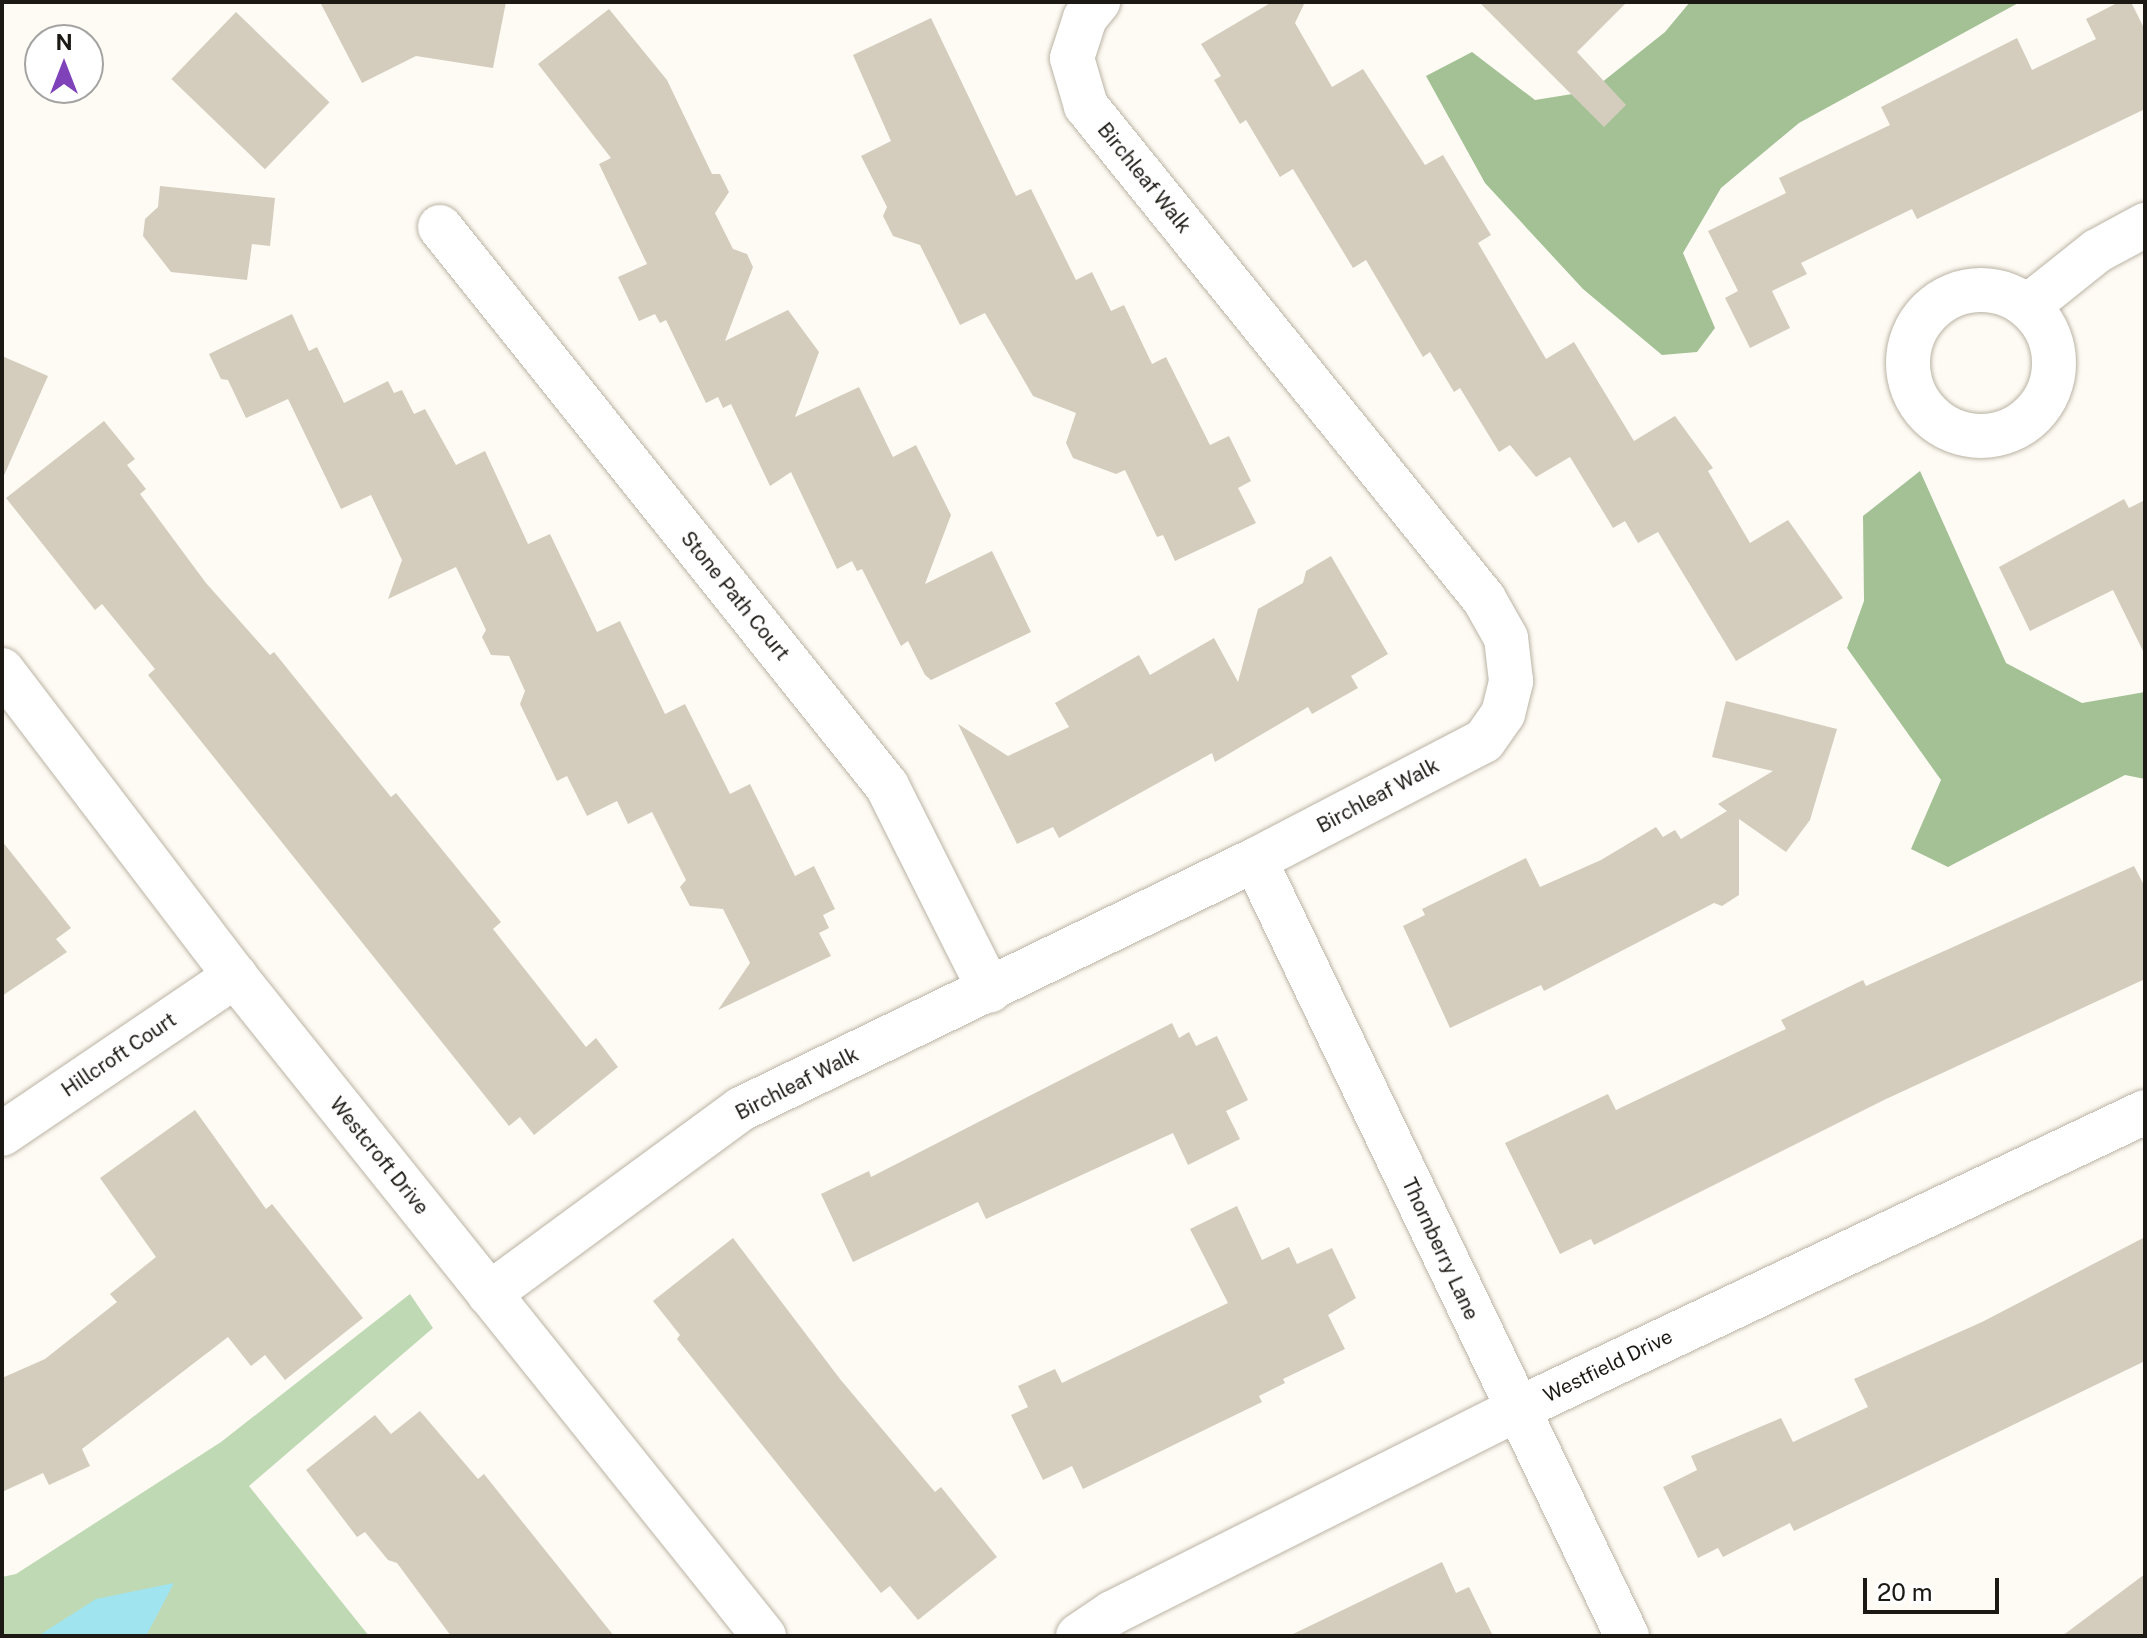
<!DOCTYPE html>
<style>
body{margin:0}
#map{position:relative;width:2147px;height:1638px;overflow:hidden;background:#fefbf4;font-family:"Public Sans",sans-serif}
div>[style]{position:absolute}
.green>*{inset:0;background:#c0d9b5}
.forest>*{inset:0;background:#a3c195}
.water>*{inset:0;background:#a0e4f0}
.building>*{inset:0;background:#d4cdbe;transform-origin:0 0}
.roads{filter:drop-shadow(0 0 2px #bbb3a5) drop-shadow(0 0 2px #bbb3a5)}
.minor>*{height:44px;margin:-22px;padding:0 22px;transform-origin:22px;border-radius:22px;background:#fff}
.minor>.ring{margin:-22px;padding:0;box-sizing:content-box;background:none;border:44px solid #fff;border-radius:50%}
span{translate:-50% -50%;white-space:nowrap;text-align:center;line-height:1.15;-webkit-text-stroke:6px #fff;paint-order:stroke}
.street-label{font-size:20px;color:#1c1914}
.frame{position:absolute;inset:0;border:4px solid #1c1914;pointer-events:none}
.north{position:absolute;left:24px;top:24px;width:80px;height:80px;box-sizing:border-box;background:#fff;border:2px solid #a4a3a1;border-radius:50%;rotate:0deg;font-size:22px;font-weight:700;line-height:32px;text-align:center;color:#1c1914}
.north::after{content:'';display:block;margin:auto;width:28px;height:36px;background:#7f42b8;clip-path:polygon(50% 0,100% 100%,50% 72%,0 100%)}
.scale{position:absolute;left:1863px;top:1578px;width:136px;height:36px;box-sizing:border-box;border:4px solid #1c1914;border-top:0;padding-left:10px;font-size:24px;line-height:28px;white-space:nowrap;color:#1c1914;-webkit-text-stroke:6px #fff;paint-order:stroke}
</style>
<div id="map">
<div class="green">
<div style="clip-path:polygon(410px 1294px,433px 1328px,249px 1486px,369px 1636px,2px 1636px,2px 1577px,16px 1574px,221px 1442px)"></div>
</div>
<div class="forest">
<div style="clip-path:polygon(1690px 2px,2020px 2px,1799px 123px,1721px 188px,1683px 253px,1715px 328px,1697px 352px,1662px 355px,1583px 289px,1485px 183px,1426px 76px,1472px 52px,1535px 100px,1591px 91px,1665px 32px)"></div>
<div style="clip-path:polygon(1920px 471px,2006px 663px,2082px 703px,2145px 692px,2145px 779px,2125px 775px,1948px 867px,1911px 849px,1941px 780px,1847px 648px,1864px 601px,1863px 516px)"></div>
</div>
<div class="water">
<div style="clip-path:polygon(174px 1583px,146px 1636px,38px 1636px,96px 1599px)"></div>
</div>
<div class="building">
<div style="clip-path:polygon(320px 2px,506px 2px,493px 68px,416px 56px,362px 83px)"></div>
<div style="clip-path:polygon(1272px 2px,1305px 2px,1295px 23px,1332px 87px,1363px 69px,1425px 165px,1443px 155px,1491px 235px,1478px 243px,1546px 359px,1574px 342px,1634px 441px,1675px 416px,1713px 468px,1708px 471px,1750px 543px,1788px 520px,1843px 598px,1736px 661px,1658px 532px,1638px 543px,1625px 521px,1613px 528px,1570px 457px,1536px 477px,1510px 445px,1499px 452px,1460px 388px,1454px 392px,1430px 352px,1423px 357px,1366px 260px,1353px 268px,1293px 169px,1280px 177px,1246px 120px,1240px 124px,1214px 80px,1221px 76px,1201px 44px)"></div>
<div style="clip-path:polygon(1479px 2px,1627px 2px,1577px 52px,1626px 105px,1604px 127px)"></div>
<div style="clip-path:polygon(2119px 2px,2131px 2px,2145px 30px,2145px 109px,1917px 219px,1912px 209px,1801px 263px,1807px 274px,1772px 291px,1790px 328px,1750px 348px,1725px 298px,1738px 291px,1708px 231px,1786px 193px,1779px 178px,1890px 125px,1881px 107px,2017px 38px,2032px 70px,2096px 39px,2086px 19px)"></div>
<div style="clip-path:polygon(609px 9px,667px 80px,712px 174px,720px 174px,729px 192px,715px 213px,733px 249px,747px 254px,753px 267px,725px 341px,788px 310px,819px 352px,795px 417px,859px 387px,893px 457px,916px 445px,951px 515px,925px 584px,992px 551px,1031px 632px,931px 680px,925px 675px,908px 641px,901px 646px,862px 569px,857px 571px,852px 561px,837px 569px,791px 472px,770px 486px,731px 404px,723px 408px,718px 397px,706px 403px,666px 320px,660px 323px,655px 314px,639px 321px,618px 277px,647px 264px,599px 164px,611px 158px,538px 64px)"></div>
<div style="left:236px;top:12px;width:130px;height:93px;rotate:44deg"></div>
<div style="clip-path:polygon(931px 18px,1016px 196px,1031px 189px,1076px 280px,1092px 272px,1111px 311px,1124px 305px,1152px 364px,1166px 357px,1210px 445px,1229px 436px,1251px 481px,1238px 488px,1256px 523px,1175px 561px,1163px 535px,1157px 537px,1125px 470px,1116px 474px,1073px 458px,1066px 443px,1076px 413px,1033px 396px,985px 313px,960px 325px,920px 245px,893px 236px,883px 216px,887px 207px,861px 156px,891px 141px,853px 55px)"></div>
<div style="clip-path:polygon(160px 186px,275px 198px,270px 246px,252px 244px,247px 280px,171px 272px,143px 236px,145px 219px,158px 207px)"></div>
<div style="clip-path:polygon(292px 314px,309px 351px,317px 347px,344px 403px,388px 381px,394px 393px,402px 390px,414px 414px,425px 409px,456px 465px,485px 451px,528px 544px,550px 534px,597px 632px,620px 621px,665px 714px,685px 704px,730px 794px,750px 784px,795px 876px,814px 866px,835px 909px,823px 915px,829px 928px,819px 933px,831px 956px,718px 1010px,750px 963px,723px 909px,690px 906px,680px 887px,686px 880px,652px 812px,628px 824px,617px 801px,587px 816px,567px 776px,557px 781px,520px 704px,525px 691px,509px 656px,491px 655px,482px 637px,486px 630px,456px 567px,388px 599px,402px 560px,371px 495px,341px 509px,288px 399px,246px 418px,228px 380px,221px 379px,209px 354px)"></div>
<div style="clip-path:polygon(2px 356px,48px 376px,2px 480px)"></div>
<div style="clip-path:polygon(104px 421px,135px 459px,127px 465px,146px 489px,140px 494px,206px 583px,270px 655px,274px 652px,391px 797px,396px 793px,501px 922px,493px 929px,586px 1047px,596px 1038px,618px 1067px,534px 1135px,520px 1117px,509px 1126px,148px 675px,155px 669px,102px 604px,95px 610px,6px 498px)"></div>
<div style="clip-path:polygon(2124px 499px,2129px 508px,2145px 500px,2145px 655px,2113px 590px,2030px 631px,1999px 567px)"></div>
<div style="clip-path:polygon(1331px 556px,1388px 654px,1351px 676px,1358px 688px,1312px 714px,1308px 707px,1215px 762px,1212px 753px,1059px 838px,1053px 827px,1017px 844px,958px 724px,1008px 756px,1069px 727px,1055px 703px,1139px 655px,1150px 675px,1214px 638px,1238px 682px,1258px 609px,1303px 583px,1306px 571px)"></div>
<div style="clip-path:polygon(1726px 701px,1837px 729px,1810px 820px,1786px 852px,1739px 819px,1739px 895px,1722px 906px,1714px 903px,1544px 991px,1541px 985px,1450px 1028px,1403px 926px,1425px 915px,1422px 909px,1526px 858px,1540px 887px,1601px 860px,1656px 827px,1663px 837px,1675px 830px,1681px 839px,1727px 811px,1718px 804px,1773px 771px,1712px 757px)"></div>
<div style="clip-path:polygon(2px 841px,71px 928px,56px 939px,67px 952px,2px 996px)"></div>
<div style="clip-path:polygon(2134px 866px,2145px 887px,2145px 979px,1884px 1100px,1594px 1245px,1591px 1239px,1560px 1254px,1505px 1143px,1608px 1094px,1616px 1110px,1786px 1029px,1781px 1020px,1863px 980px,1866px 986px)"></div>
<div style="clip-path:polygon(1172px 1023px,1179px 1038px,1189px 1032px,1196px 1046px,1217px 1036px,1248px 1100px,1226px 1111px,1240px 1139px,1188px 1165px,1173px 1133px,986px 1219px,978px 1202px,853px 1262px,821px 1194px,869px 1171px,871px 1177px)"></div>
<div style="clip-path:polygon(195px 1110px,266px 1209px,272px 1204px,363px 1318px,285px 1380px,265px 1355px,251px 1366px,228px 1337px,82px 1449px,90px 1466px,49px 1485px,43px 1473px,2px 1492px,2px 1378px,45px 1359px,117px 1302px,110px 1294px,156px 1257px,100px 1178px)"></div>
<div style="clip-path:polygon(1237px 1206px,1262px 1260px,1289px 1247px,1297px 1264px,1332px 1248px,1356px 1298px,1328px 1315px,1345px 1349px,1283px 1379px,1285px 1383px,1259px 1396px,1262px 1402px,1083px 1489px,1072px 1466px,1043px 1480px,1011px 1415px,1028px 1407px,1018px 1386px,1055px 1369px,1062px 1383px,1228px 1303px,1190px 1229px)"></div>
<div style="clip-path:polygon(2145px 1237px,2145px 1361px,1794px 1531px,1790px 1523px,1723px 1557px,1718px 1548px,1698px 1558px,1663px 1487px,1697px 1470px,1691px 1456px,1781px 1418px,1793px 1442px,1868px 1407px,1854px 1379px,1982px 1322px)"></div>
<div style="clip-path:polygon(733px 1238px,840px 1379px,935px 1492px,941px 1487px,997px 1557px,918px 1620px,890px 1586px,881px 1593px,677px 1339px,680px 1335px,653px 1301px)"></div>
<div style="clip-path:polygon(420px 1411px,478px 1479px,484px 1474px,614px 1636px,451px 1636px,397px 1563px,388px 1560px,365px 1532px,357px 1537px,306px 1470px,375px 1415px,391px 1434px)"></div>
<div style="clip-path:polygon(1442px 1562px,1456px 1593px,1469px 1587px,1493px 1636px,1289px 1636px)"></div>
<div style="clip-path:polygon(2145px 1574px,2145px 1636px,2062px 1636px)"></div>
</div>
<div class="roads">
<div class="minor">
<div style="left:440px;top:227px;width:716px;rotate:51.35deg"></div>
<div style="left:887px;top:786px;width:229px;rotate:63.3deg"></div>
<div class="ring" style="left:1908px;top:290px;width:102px;height:102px"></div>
<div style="left:2028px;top:306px;width:88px;rotate:-38.6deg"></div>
<div style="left:2097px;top:251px;width:55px;rotate:-28.4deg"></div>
<div style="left:2px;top:670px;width:385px;rotate:52.7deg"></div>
<div style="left:235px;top:976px;width:846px;rotate:51.29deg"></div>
<div style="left:1255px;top:860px;width:861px;rotate:64.39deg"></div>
<div style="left:2px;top:1134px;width:282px;rotate:-34.1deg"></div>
<div style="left:489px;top:1294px;width:313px;rotate:-36.3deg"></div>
<div style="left:741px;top:1109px;width:571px;rotate:-25.85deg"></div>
<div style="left:1255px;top:860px;width:258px;rotate:-27.5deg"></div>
<div style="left:1484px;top:741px;width:33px;rotate:-55deg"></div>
<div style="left:1503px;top:714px;width:34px;rotate:-76deg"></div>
<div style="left:1511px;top:681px;width:43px;rotate:-96.6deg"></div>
<div style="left:1506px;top:638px;width:45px;rotate:-119.4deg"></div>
<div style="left:1484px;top:599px;width:634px;rotate:-128.91deg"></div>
<div style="left:1086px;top:106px;width:50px;rotate:-106.3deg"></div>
<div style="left:1072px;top:58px;width:42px;rotate:-72deg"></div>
<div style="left:1085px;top:18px;width:21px;rotate:-51deg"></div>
<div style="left:1078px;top:1636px;width:41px;rotate:-34.1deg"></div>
<div style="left:1112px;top:1613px;width:452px;rotate:-26.7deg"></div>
<div style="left:1516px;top:1410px;width:696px;rotate:-25.35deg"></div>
</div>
</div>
<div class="street-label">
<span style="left:1144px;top:178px;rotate:51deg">Birchleaf Walk</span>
<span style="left:735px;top:596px;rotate:51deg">Stone Path Court</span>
<span style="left:1378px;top:796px;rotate:-28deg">Birchleaf Walk</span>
<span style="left:119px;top:1055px;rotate:-34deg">Hillcroft Court</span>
<span style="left:797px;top:1084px;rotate:-27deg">Birchleaf Walk</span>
<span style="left:379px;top:1156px;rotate:51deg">Westcroft Drive</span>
<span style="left:1440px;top:1249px;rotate:65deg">Thornberry Lane</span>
<span style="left:1608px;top:1366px;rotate:-26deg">Westfield Drive</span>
</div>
<div class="frame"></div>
<div class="north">N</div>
<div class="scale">20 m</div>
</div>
